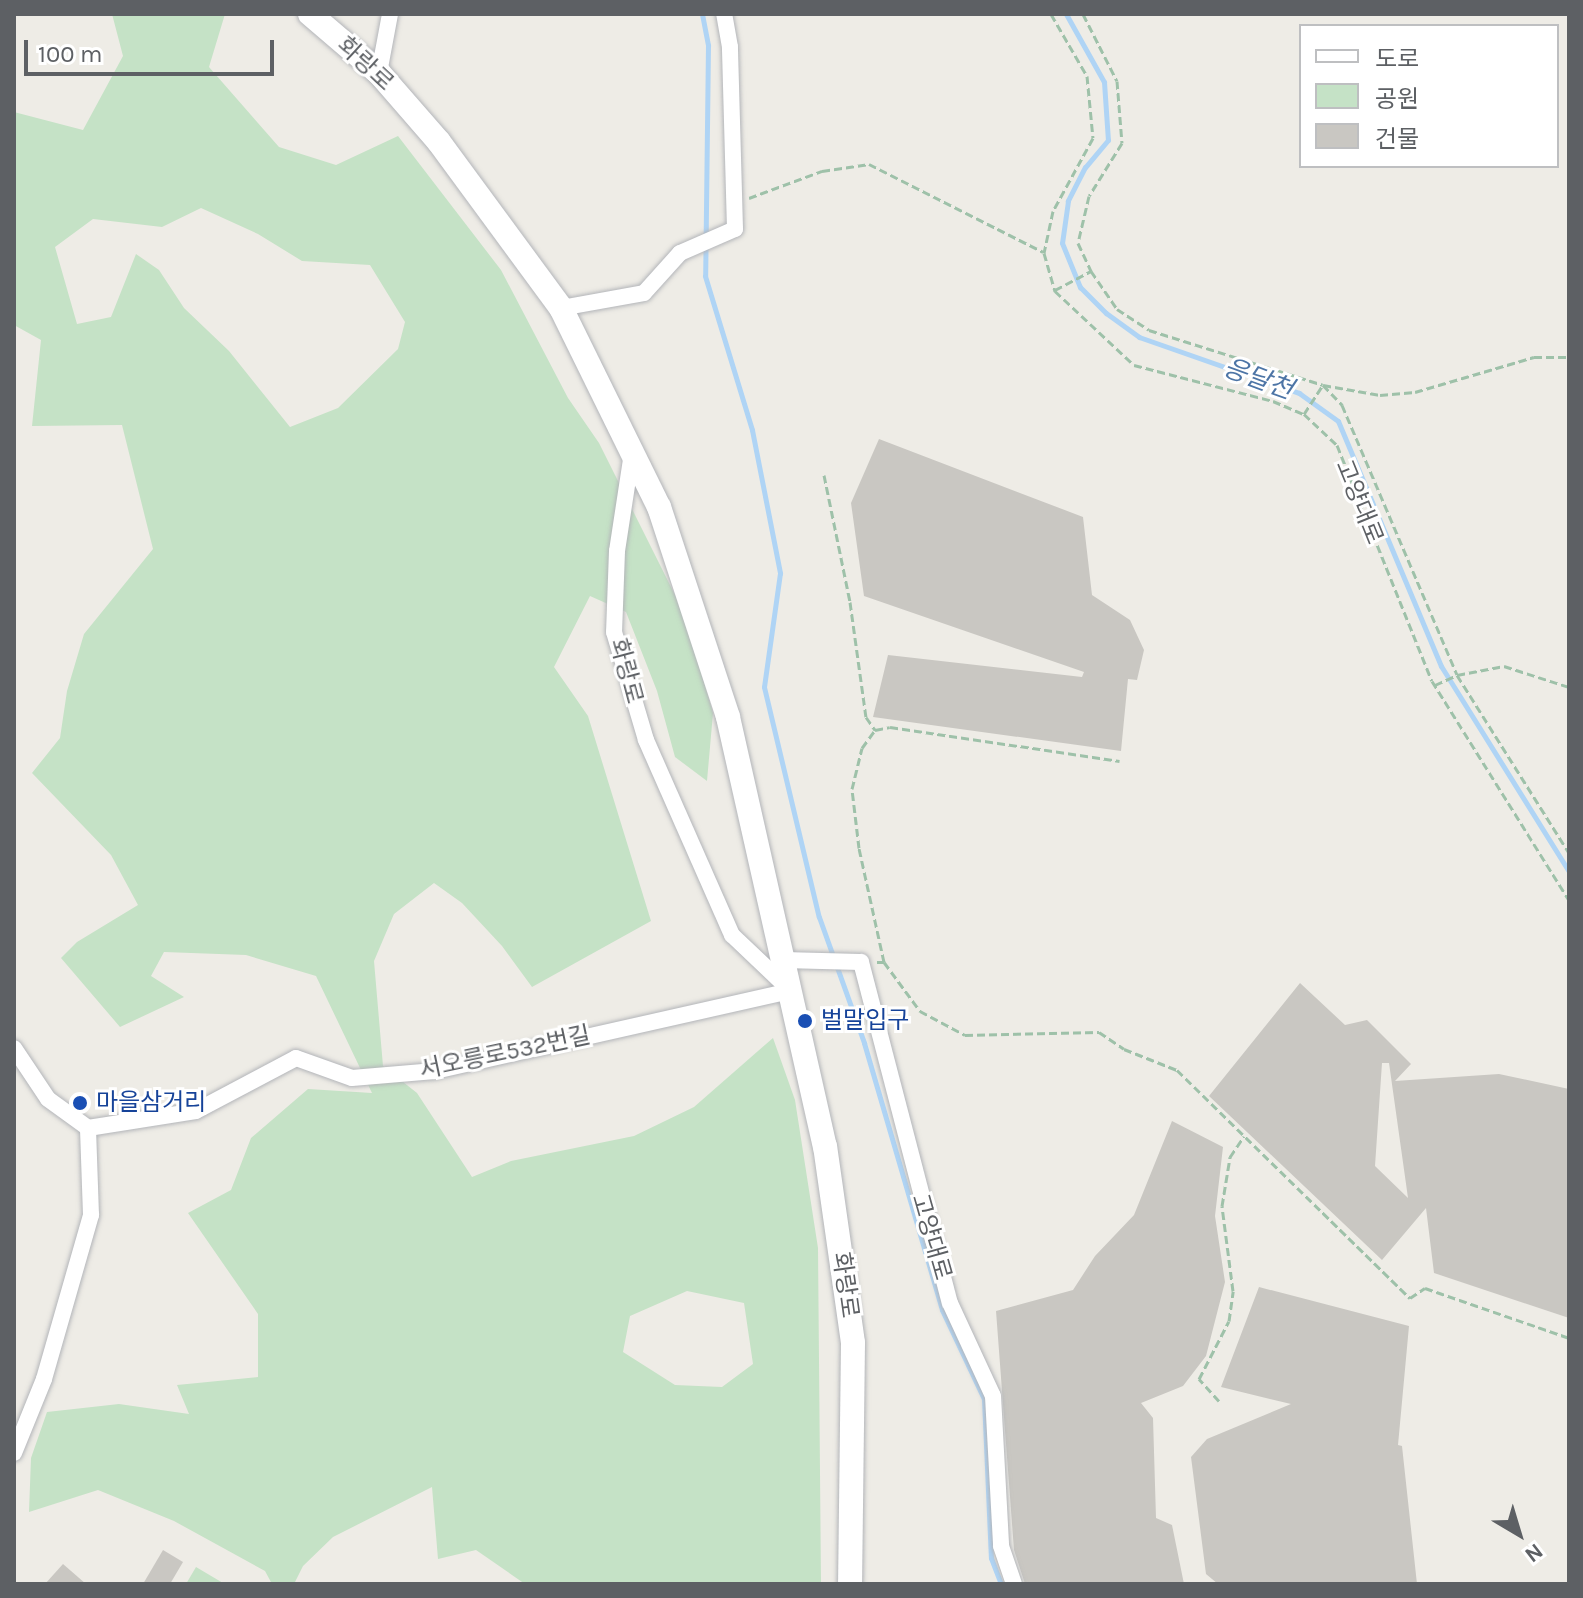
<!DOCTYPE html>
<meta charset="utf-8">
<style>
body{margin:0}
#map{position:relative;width:1583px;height:1598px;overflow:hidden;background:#eeece6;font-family:Karla,"Noto Sans KR",sans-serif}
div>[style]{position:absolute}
.green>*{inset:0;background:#c5e2c6}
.stream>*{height:5px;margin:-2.5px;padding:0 2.5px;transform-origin:2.5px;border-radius:2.5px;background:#afd4f5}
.building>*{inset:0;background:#c9c7c2}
.path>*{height:3px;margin-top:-1.5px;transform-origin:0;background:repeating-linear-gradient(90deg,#9ec1a9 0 8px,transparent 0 12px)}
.roads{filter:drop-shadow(0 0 2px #b3b5b9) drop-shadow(0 0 2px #b3b5b9)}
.street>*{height:16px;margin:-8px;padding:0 8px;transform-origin:8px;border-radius:8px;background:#fff}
.secondary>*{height:24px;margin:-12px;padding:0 12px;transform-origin:12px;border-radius:12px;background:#fff}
.dots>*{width:22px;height:22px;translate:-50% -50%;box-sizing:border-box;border:4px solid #fff;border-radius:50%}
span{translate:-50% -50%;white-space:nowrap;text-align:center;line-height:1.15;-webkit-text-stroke:6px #fff;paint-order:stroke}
.street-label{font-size:24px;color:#5d6064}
.transit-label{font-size:24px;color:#164399}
.left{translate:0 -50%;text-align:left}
.water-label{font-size:26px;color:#4d75a6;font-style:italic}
.frame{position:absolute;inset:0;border:16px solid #5d6064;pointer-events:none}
.legend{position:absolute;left:1299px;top:24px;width:260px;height:144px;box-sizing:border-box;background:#fff;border:2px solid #bebfc1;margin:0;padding:10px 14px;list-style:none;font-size:24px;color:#5d6064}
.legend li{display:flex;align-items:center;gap:16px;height:40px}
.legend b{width:40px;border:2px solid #bebfc1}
.north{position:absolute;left:1479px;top:1494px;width:80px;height:80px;-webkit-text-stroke:6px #fff;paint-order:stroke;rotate:142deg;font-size:22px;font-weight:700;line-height:32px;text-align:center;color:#5d6064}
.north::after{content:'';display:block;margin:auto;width:28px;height:36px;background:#5d6064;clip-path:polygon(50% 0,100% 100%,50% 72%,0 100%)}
.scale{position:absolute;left:24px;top:40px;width:250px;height:36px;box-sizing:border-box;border:4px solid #5d6064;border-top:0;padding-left:10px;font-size:24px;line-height:28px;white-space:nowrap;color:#5d6064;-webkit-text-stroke:6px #fff;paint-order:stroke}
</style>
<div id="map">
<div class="green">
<div style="clip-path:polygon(evenodd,112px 14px,225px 14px,209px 67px,279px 147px,336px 165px,398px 136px,501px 270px,568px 398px,599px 443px,684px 613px,713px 713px,707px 781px,675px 757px,657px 691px,626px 612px,590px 596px,554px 667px,588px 716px,651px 921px,532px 987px,502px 946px,462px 903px,434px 883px,394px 914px,374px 961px,383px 1066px,417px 1093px,472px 1177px,511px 1161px,634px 1136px,694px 1107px,773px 1038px,795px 1100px,818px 1248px,821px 1584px,525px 1584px,476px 1550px,438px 1559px,432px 1487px,333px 1537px,303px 1566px,294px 1584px,272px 1584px,265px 1571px,174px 1521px,98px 1490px,29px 1512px,31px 1458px,47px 1412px,119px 1404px,189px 1414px,177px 1385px,258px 1377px,258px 1314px,188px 1213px,231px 1190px,251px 1138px,308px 1089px,372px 1093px,316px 976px,246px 955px,164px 952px,151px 976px,184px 997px,120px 1027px,61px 958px,77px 942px,138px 905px,111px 855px,32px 773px,60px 738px,67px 691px,84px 634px,153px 549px,122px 425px,32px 426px,41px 340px,14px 325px,14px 112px,83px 130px,123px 56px,112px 14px,201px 208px,258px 234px,302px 261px,370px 265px,405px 322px,398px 349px,338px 408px,290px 427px,229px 351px,184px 308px,159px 270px,136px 254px,111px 317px,77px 324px,55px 247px,93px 219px,162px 227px,201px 208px,112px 14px,687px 1291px,744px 1303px,753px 1364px,722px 1387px,675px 1385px,623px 1352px,630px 1316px,687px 1291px)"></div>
<div style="clip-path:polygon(196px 1567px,223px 1583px,225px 1584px,186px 1584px)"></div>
</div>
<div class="stream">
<div style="left:702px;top:14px;width:32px;rotate:79deg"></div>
<div style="left:708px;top:45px;width:231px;rotate:90.7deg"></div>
<div style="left:705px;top:276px;width:161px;rotate:73deg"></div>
<div style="left:752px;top:430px;width:146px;rotate:78.9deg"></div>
<div style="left:780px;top:573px;width:115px;rotate:98deg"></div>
<div style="left:764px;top:687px;width:236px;rotate:76.6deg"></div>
<div style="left:819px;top:917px;width:134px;rotate:70.3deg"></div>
<div style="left:864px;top:1043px;width:278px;rotate:73.7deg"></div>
<div style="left:942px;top:1310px;width:98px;rotate:64.7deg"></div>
<div style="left:984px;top:1399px;width:159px;rotate:87.5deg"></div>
<div style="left:991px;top:1558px;width:28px;rotate:69deg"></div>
<div style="left:1066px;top:14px;width:78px;rotate:60.8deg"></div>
<div style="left:1104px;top:82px;width:58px;rotate:86.1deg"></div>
<div style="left:1108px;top:140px;width:35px;rotate:130deg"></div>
<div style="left:1085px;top:167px;width:38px;rotate:117deg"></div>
<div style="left:1068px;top:201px;width:42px;rotate:98.1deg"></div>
<div style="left:1062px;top:243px;width:48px;rotate:67.8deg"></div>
<div style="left:1080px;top:287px;width:37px;rotate:45deg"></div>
<div style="left:1106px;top:313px;width:41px;rotate:36deg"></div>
<div style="left:1139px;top:337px;width:170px;rotate:19.3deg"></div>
<div style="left:1299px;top:393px;width:48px;rotate:35.7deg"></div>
<div style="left:1338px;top:421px;width:266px;rotate:67.2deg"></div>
<div style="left:1441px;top:666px;width:243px;rotate:58.1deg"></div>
</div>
<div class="building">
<div style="clip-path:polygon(879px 439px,1083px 517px,1092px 595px,1130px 620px,1144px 650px,1137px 680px,1128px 679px,1121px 751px,873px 717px,888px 655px,1082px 677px,1084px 672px,864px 596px,851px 503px)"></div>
<div style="clip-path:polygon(evenodd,1300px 983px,1345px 1025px,1367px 1020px,1411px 1064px,1395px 1081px,1499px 1074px,1569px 1089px,1569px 1318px,1434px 1273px,1426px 1208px,1382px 1260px,1209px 1096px,1300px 983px,1382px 1063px,1389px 1063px,1408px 1198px,1375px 1166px,1382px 1063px)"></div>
<div style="clip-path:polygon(1172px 1121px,1223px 1147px,1215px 1216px,1225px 1282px,1206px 1356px,1183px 1386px,1141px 1403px,1153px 1418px,1156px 1518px,1172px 1525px,1184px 1584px,1025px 1584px,1014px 1550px,996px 1311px,1073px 1290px,1095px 1256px,1134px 1215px)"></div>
<div style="clip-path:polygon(1259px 1287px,1409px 1326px,1398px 1445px,1402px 1446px,1417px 1584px,1218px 1584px,1206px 1574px,1191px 1457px,1207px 1439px,1291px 1404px,1221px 1387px)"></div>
<div style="clip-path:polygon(163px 1550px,183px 1562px,170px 1584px,143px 1584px)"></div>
<div style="clip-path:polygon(63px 1564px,86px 1584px,45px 1584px)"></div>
</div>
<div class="path">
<div style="left:1051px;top:14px;width:72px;rotate:59.9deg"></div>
<div style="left:1087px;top:76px;width:62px;rotate:84.5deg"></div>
<div style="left:1093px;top:138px;width:83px;rotate:118.7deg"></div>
<div style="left:1053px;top:211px;width:43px;rotate:102.1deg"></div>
<div style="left:1044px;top:253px;width:40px;rotate:74deg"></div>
<div style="left:1055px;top:291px;width:108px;rotate:43.1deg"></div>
<div style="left:1134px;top:365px;width:144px;rotate:14.5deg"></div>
<div style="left:1273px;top:401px;width:34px;rotate:23deg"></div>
<div style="left:1304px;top:414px;width:45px;rotate:43.2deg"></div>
<div style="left:1337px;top:445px;width:254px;rotate:68.1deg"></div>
<div style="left:1432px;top:681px;width:258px;rotate:58deg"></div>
<div style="left:1083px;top:14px;width:75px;rotate:63.1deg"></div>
<div style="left:1117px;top:81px;width:62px;rotate:85.4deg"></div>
<div style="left:1122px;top:143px;width:62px;rotate:121.9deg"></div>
<div style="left:1089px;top:196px;width:48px;rotate:103.2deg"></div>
<div style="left:1078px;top:243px;width:31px;rotate:65deg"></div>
<div style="left:1091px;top:271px;width:46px;rotate:55.6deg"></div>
<div style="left:1117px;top:309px;width:38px;rotate:33deg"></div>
<div style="left:1149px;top:330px;width:182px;rotate:17.5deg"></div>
<div style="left:1323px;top:385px;width:28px;rotate:46deg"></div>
<div style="left:1342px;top:405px;width:293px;rotate:66.9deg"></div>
<div style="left:1457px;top:675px;width:210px;rotate:57.8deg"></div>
<div style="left:749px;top:198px;width:78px;rotate:-20.3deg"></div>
<div style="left:822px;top:171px;width:48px;rotate:-8.5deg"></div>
<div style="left:869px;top:164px;width:195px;rotate:26.8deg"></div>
<div style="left:1055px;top:290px;width:41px;rotate:-27.8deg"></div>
<div style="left:1304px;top:414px;width:35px;rotate:-57deg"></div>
<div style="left:1323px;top:385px;width:58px;rotate:10deg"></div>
<div style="left:1380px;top:395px;width:35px;rotate:-5deg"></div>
<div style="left:1415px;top:392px;width:124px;rotate:-16.4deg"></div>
<div style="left:1534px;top:357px;width:35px"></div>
<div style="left:824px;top:475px;width:130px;rotate:78.4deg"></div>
<div style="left:850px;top:602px;width:116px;rotate:82.1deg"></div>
<div style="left:866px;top:717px;width:16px;rotate:55deg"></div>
<div style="left:1435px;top:685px;width:24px;rotate:-24deg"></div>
<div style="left:1457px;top:675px;width:48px;rotate:-10.8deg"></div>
<div style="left:1504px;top:666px;width:68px;rotate:17.9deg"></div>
<div style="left:877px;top:962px;width:7px"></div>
<div style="left:884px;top:962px;width:61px;rotate:53.7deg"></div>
<div style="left:920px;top:1011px;width:51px;rotate:28.1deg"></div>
<div style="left:965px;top:1035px;width:134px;rotate:-1.3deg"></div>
<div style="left:1099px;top:1032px;width:30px;rotate:34deg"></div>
<div style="left:1124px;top:1049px;width:57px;rotate:21.6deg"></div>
<div style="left:1177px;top:1070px;width:326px;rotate:44.4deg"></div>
<div style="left:1410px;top:1298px;width:18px;rotate:-34deg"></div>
<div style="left:1425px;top:1288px;width:152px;rotate:19.1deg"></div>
<div style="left:884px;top:962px;width:117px;rotate:-102.4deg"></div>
<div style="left:859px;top:848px;width:59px;rotate:-96.8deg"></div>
<div style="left:852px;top:789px;width:42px;rotate:-76.3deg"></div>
<div style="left:862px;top:748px;width:22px;rotate:-54deg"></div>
<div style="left:875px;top:730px;width:15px;rotate:-11deg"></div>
<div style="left:890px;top:727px;width:232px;rotate:8.4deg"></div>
<div style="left:1219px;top:1401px;width:30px;rotate:-132deg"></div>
<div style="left:1199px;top:1379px;width:65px;rotate:-62.7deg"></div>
<div style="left:1229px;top:1321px;width:30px;rotate:-82deg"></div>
<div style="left:1233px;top:1291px;width:86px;rotate:-97.4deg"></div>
<div style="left:1222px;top:1206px;width:50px;rotate:-80.7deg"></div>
<div style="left:1230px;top:1157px;width:25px;rotate:-56deg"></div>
</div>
<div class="roads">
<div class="street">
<div style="left:379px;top:73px;width:60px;rotate:-79.4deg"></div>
<div style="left:561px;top:308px;width:84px;rotate:-10.2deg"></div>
<div style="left:644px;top:293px;width:54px;rotate:-48deg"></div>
<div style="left:680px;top:253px;width:60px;rotate:-23.6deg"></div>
<div style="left:735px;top:229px;width:182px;rotate:-91.6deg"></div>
<div style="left:730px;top:47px;width:34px;rotate:-100deg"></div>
<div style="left:632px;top:453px;width:99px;rotate:98.7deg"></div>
<div style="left:617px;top:551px;width:81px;rotate:92.1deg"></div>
<div style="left:614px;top:632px;width:113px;rotate:73.5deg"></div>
<div style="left:646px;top:740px;width:213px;rotate:66.2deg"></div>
<div style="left:732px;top:935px;width:79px;rotate:43.5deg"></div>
<div style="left:783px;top:960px;width:78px;rotate:1.5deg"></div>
<div style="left:861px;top:962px;width:352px;rotate:75.4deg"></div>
<div style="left:950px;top:1303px;width:102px;rotate:65.2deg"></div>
<div style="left:993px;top:1396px;width:150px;rotate:86.9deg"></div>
<div style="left:1001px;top:1546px;width:40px;rotate:71.1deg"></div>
<div style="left:14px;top:1048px;width:61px;rotate:56.3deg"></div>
<div style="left:48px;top:1099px;width:49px;rotate:35.9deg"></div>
<div style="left:88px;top:1128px;width:109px;rotate:-8.9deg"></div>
<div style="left:196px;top:1111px;width:113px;rotate:-27.9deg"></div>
<div style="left:296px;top:1058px;width:59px;rotate:19.7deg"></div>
<div style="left:352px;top:1078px;width:83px;rotate:-4.8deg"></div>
<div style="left:435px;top:1071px;width:364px;rotate:-12.7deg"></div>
<div style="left:14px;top:1453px;width:80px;rotate:-67.9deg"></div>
<div style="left:44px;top:1379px;width:171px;rotate:-74deg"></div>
<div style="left:91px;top:1215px;width:87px;rotate:-92deg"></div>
</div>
<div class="secondary">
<div style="left:310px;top:14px;width:91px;rotate:40.5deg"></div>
<div style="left:379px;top:73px;width:91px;rotate:49deg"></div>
<div style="left:439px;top:142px;width:206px;rotate:53.7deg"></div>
<div style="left:561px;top:308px;width:222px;rotate:63.8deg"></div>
<div style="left:659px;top:507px;width:221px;rotate:71.8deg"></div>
<div style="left:728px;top:717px;width:440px;rotate:77.3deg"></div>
<div style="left:825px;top:1146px;width:199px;rotate:81.9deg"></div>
<div style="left:853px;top:1343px;width:241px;rotate:90.7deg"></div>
</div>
</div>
<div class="dots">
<div style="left:805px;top:1021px;background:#1a4fb4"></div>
<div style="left:80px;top:1103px;background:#1a4fb4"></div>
</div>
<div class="street-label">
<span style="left:365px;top:64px;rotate:43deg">화랑로</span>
<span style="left:1359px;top:502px;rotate:68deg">고양대로</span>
<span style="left:626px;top:671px;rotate:75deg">화랑로</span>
<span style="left:505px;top:1053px;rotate:-12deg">서오릉로532번길</span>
<span style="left:931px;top:1237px;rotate:74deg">고양대로</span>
<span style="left:845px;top:1285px;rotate:82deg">화랑로</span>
</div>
<div class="transit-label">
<span class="left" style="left:821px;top:1021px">벌말입구</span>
<span class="left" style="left:96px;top:1103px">마을삼거리</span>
</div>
<div class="water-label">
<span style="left:1258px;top:379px;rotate:20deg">응달천</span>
</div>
<div class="frame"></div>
<ul class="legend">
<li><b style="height:10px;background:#fff"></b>도로</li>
<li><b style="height:22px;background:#c5e2c6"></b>공원</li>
<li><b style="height:22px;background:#c9c7c2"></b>건물</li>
</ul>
<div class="north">N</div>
<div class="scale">100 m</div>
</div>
